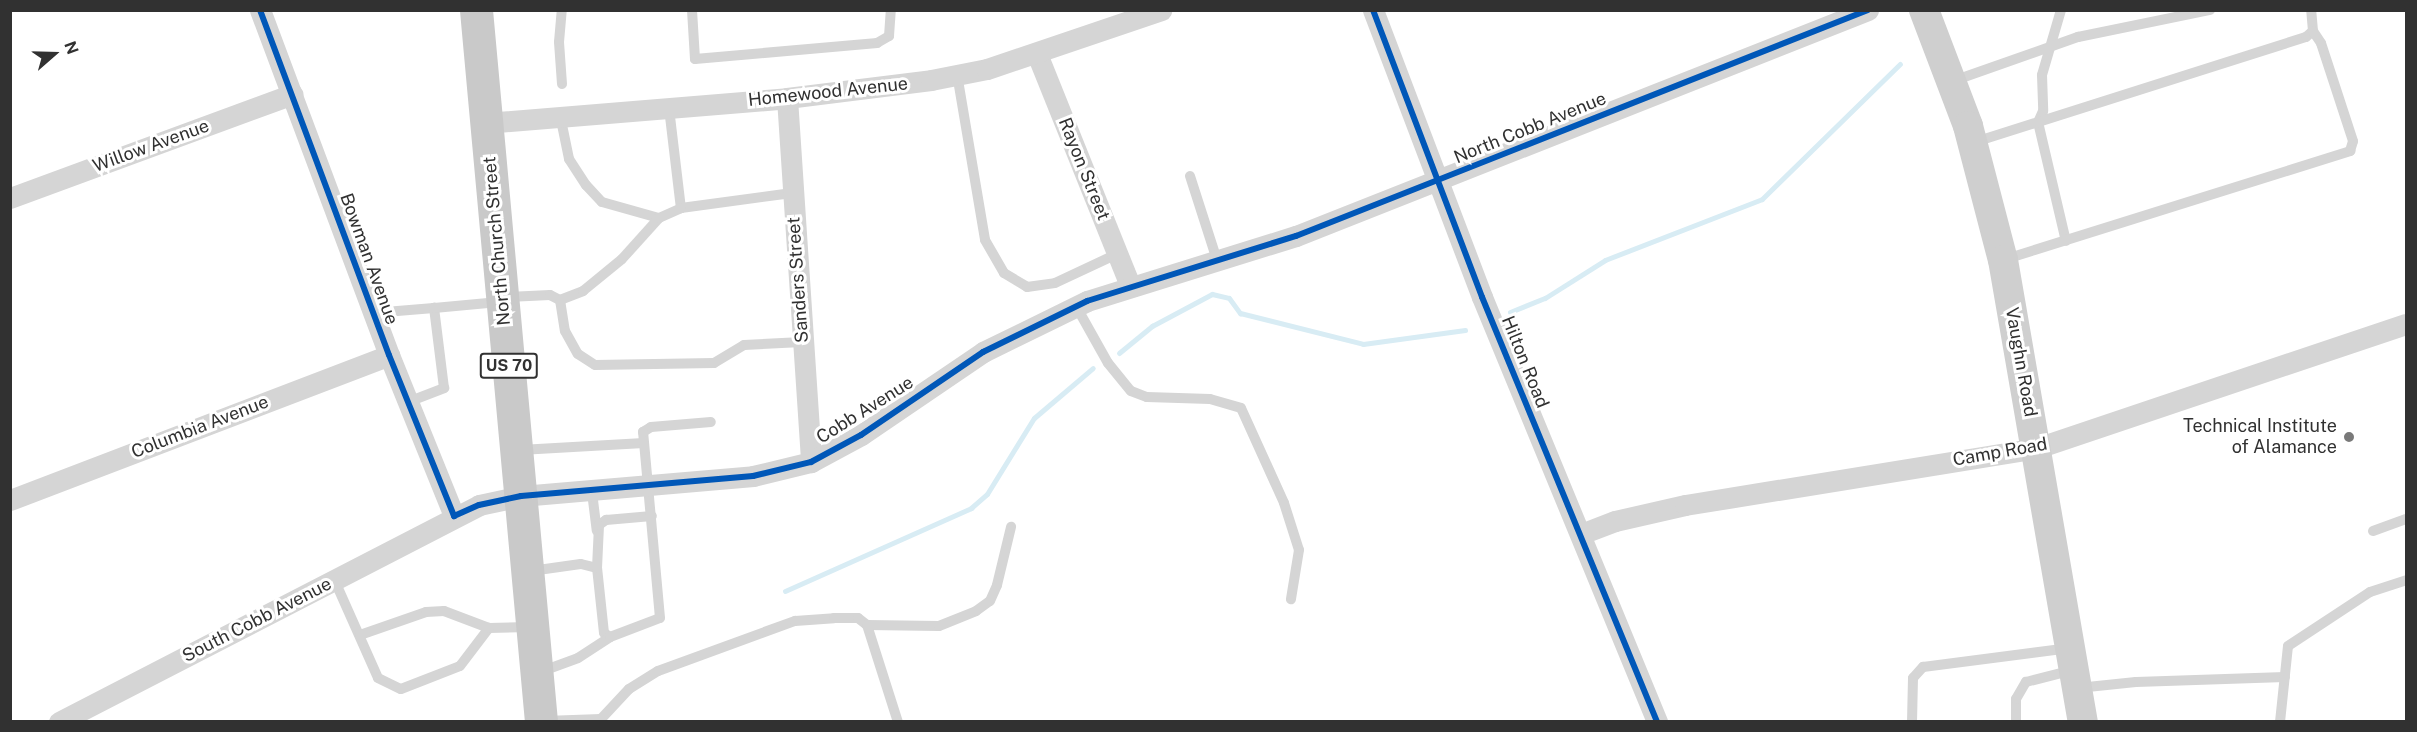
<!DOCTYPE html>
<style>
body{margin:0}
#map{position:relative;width:2417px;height:732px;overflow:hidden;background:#fff;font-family:"Public Sans",sans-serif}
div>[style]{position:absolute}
.stream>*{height:5px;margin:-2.5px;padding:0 2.5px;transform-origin:2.5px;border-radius:2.5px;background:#d8ecf4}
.lane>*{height:10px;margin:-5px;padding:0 5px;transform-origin:5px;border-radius:5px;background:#d5d5d5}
.street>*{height:21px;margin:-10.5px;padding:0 10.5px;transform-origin:10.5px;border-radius:10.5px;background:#d5d5d5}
.secondary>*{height:30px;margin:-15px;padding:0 15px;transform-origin:15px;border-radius:15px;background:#cfcfcf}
.primary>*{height:33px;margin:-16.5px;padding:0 16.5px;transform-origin:16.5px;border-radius:16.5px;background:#c9c9c9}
.cycleway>*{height:6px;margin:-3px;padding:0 3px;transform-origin:3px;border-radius:3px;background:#0057b8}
.dots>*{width:16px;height:16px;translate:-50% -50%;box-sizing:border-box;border:3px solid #fff;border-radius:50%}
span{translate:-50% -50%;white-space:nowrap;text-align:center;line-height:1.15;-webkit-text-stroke:6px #fff;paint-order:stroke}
.shield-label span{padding:2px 4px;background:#fff;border:2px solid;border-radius:4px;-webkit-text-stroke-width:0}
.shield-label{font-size:16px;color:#313131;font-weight:700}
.street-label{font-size:18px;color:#313131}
.poi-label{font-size:18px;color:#313131}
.right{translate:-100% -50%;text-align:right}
.frame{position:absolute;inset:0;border:12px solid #313131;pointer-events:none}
.north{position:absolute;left:24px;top:24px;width:60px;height:60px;-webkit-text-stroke:4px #fff;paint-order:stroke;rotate:70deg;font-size:16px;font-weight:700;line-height:24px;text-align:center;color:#313131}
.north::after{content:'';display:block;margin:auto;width:21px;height:27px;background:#313131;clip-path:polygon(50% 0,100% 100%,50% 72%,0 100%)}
</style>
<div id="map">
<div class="stream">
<div style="left:1510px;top:312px;width:38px;rotate:-22deg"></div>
<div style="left:1545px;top:298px;width:71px;rotate:-32.3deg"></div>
<div style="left:1605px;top:260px;width:168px;rotate:-21.2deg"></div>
<div style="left:1762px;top:199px;width:193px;rotate:-44.4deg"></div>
<div style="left:1119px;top:353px;width:43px;rotate:-39.3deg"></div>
<div style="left:1152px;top:326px;width:68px;rotate:-28.1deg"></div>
<div style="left:1212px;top:294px;width:17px;rotate:13deg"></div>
<div style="left:1229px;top:298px;width:19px;rotate:54deg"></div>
<div style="left:1240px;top:313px;width:127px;rotate:14.1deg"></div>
<div style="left:1363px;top:344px;width:103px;rotate:-7.8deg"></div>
<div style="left:785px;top:591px;width:204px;rotate:-24deg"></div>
<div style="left:971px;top:508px;width:21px;rotate:-41deg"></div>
<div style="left:987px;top:494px;width:89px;rotate:-58.3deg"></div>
<div style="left:1034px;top:418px;width:77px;rotate:-40.3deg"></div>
</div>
<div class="lane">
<div style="left:692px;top:10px;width:49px;rotate:86.5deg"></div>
<div style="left:695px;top:59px;width:183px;rotate:-5deg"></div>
<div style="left:877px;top:43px;width:14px;rotate:-30deg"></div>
<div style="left:889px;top:36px;width:26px;rotate:-86deg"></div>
<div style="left:2061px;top:10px;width:68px;rotate:106.3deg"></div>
<div style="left:2042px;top:75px;width:36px;rotate:88deg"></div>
<div style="left:2043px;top:111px;width:12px;rotate:114deg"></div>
<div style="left:2038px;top:122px;width:122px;rotate:76.8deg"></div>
<div style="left:957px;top:74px;width:168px;rotate:80.4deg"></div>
<div style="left:985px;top:240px;width:38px;rotate:60deg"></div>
<div style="left:1004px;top:273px;width:27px;rotate:31deg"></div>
<div style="left:1027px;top:287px;width:28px;rotate:-8deg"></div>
<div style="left:1055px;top:283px;width:71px;rotate:-25.1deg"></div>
<div style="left:1953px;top:81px;width:133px;rotate:-19.4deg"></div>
<div style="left:2078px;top:37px;width:135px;rotate:-11.6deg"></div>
<div style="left:562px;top:84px;width:42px;rotate:-94.1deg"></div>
<div style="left:559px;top:42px;width:32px;rotate:-85deg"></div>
<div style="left:669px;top:108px;width:101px;rotate:83.2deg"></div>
<div style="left:681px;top:208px;width:112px;rotate:-7.7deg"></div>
<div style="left:560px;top:115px;width:45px;rotate:78.4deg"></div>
<div style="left:569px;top:159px;width:31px;rotate:57deg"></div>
<div style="left:586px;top:185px;width:23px;rotate:47deg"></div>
<div style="left:602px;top:202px;width:59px;rotate:15.7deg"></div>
<div style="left:1975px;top:142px;width:347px;rotate:-17.6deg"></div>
<div style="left:2306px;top:37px;width:9px;rotate:-41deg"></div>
<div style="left:2313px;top:31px;width:21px;rotate:-95deg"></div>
<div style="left:1190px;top:176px;width:88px;rotate:72.2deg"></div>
<div style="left:2006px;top:259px;width:361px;rotate:-17.4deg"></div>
<div style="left:2350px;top:151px;width:10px;rotate:-73deg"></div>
<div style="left:2353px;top:141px;width:103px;rotate:-108.1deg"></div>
<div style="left:2321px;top:43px;width:14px;rotate:-124deg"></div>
<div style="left:507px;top:297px;width:43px;rotate:-2.7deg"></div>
<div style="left:550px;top:295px;width:11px;rotate:27deg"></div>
<div style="left:560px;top:300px;width:31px;rotate:81deg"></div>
<div style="left:565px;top:331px;width:26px;rotate:61deg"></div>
<div style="left:578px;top:354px;width:20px;rotate:33deg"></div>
<div style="left:595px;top:365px;width:119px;rotate:-1deg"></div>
<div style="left:714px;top:363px;width:35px;rotate:-31deg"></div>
<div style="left:744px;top:345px;width:58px;rotate:-3deg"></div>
<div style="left:560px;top:300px;width:25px;rotate:-21deg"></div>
<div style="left:583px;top:291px;width:50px;rotate:-39.4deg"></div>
<div style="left:622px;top:259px;width:55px;rotate:-47.9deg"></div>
<div style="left:659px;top:218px;width:24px;rotate:-24deg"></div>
<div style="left:1076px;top:306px;width:65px;rotate:60.7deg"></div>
<div style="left:1108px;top:363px;width:36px;rotate:51deg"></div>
<div style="left:1131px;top:391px;width:17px;rotate:21deg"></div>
<div style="left:1147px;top:397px;width:63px;rotate:1.8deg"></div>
<div style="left:1210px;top:399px;width:32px;rotate:16deg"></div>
<div style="left:1241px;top:408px;width:104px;rotate:65.6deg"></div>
<div style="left:1284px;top:503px;width:49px;rotate:72.3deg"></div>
<div style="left:1299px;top:550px;width:50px;rotate:99.3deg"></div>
<div style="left:373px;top:313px;width:61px;rotate:-4.7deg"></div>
<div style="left:408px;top:402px;width:39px;rotate:-21deg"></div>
<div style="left:444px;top:388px;width:81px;rotate:-97.1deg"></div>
<div style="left:434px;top:308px;width:65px;rotate:-5.3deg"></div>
<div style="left:520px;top:450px;width:124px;rotate:-3.2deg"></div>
<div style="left:592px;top:492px;width:39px;rotate:83deg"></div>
<div style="left:2373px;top:531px;width:35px;rotate:-20deg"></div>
<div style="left:531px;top:571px;width:50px;rotate:-8deg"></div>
<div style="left:581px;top:564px;width:16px;rotate:14deg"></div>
<div style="left:334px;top:579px;width:108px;rotate:66deg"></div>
<div style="left:378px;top:678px;width:25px;rotate:26deg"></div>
<div style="left:401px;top:689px;width:63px;rotate:-21.3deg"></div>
<div style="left:460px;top:666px;width:48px;rotate:-52.7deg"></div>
<div style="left:489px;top:628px;width:40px;rotate:-1.4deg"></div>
<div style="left:867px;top:625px;width:72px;rotate:0.8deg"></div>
<div style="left:939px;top:626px;width:40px;rotate:-22deg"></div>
<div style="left:976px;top:611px;width:17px;rotate:-36deg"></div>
<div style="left:990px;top:601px;width:17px;rotate:-66deg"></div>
<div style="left:997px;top:585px;width:60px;rotate:-76.4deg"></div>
<div style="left:360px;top:635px;width:70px;rotate:-19.2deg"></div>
<div style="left:426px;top:612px;width:18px;rotate:-3deg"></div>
<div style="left:444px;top:611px;width:48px;rotate:20.7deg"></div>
<div style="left:610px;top:637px;width:7px;rotate:-146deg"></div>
<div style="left:604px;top:633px;width:65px;rotate:-96.1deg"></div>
<div style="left:597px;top:568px;width:43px;rotate:-87.3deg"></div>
<div style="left:599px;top:525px;width:9px;rotate:-36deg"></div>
<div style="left:606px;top:520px;width:46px;rotate:-5deg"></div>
<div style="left:540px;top:672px;width:40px;rotate:-20.2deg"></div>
<div style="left:578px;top:658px;width:38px;rotate:-33deg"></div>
<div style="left:610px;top:637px;width:53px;rotate:-20.8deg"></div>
<div style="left:660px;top:618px;width:187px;rotate:-95.2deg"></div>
<div style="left:643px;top:432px;width:9px;rotate:-32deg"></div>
<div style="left:651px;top:427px;width:60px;rotate:-4.8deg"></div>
<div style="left:2078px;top:688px;width:58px;rotate:-5.9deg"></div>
<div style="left:2136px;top:682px;width:149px;rotate:-1.9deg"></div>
<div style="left:545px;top:721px;width:56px;rotate:-2deg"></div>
<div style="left:601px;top:719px;width:41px;rotate:-47deg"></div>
<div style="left:629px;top:689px;width:34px;rotate:-32deg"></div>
<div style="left:658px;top:671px;width:146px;rotate:-20.1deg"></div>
<div style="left:795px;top:621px;width:39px;rotate:-4deg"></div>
<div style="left:834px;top:618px;width:24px"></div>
<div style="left:858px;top:618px;width:11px;rotate:38deg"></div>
<div style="left:867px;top:625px;width:102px;rotate:72.3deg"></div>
<div style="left:1912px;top:722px;width:44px;rotate:-88.7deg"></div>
<div style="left:1913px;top:678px;width:15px;rotate:-48deg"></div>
<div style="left:1923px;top:667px;width:148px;rotate:-7.4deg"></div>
<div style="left:2016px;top:722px;width:23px;rotate:-90deg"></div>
<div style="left:2016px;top:699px;width:20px;rotate:-60deg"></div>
<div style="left:2026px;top:682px;width:49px;rotate:-14.3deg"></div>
<div style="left:2280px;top:722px;width:76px;rotate:-84deg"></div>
<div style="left:2288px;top:646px;width:98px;rotate:-33.4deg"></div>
<div style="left:2370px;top:592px;width:38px;rotate:-18deg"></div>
</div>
<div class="street">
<div style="left:260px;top:10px;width:368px;rotate:69.5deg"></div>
<div style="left:389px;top:355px;width:174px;rotate:68deg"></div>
<div style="left:1373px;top:10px;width:307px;rotate:69.2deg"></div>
<div style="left:1482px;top:297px;width:460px;rotate:67.6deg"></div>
<div style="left:1037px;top:54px;width:249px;rotate:68.1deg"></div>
<div style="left:787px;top:98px;width:365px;rotate:86.2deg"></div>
<div style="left:486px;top:123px;width:302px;rotate:-4.7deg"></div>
<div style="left:787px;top:98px;width:145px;rotate:-7.1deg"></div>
<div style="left:931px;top:80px;width:57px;rotate:-11.1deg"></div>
<div style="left:987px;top:69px;width:184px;rotate:-18.7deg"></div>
<div style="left:10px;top:198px;width:301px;rotate:-20.2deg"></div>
<div style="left:10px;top:500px;width:406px;rotate:-20.9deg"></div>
<div style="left:1581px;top:534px;width:36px;rotate:-21deg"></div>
<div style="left:1615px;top:521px;width:72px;rotate:-12.9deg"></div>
<div style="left:1685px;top:505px;width:357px;rotate:-9.2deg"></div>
<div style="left:2037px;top:448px;width:389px;rotate:-18.6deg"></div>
<div style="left:59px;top:722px;width:473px;rotate:-27.3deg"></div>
<div style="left:479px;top:505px;width:43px;rotate:-12.1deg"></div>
<div style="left:521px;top:496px;width:233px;rotate:-4.9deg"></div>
<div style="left:753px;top:476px;width:60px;rotate:-13.6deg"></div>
<div style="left:811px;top:462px;width:57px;rotate:-28.4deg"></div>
<div style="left:861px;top:435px;width:148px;rotate:-34.2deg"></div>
<div style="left:983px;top:352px;width:116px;rotate:-26.1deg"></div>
<div style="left:1087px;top:301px;width:219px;rotate:-17.3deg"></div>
<div style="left:1296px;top:236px;width:615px;rotate:-21.56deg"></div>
</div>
<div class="secondary">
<div style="left:1924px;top:10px;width:124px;rotate:69.2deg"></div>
<div style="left:1968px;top:126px;width:138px;rotate:75.4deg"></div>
<div style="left:2003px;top:260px;width:469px;rotate:80.2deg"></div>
</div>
<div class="primary">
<div style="left:476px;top:10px;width:715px;rotate:84.78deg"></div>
</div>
<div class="cycleway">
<div style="left:260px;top:10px;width:368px;rotate:69.5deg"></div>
<div style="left:389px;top:355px;width:174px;rotate:68deg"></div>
<div style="left:454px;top:516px;width:27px;rotate:-24deg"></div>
<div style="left:479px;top:505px;width:43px;rotate:-12.1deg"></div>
<div style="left:521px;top:496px;width:233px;rotate:-4.9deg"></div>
<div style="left:753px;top:476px;width:60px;rotate:-13.6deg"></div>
<div style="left:811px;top:462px;width:57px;rotate:-28.4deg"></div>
<div style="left:861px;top:435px;width:148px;rotate:-34.2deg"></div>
<div style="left:983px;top:352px;width:116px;rotate:-26.1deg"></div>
<div style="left:1087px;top:301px;width:219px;rotate:-17.3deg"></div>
<div style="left:1296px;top:236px;width:615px;rotate:-21.56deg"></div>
<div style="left:1373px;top:10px;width:307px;rotate:69.2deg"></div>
<div style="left:1482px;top:297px;width:460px;rotate:67.6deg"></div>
</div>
<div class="dots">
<div style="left:2349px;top:437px;background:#797979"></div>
</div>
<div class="shield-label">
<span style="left:509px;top:366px">US 70</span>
</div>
<div class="street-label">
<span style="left:828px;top:92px;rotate:-6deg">Homewood Avenue</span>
<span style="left:1530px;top:128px;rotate:-22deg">North Cobb Avenue</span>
<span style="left:151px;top:146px;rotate:-20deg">Willow Avenue</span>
<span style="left:1084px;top:169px;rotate:68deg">Rayon Street</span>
<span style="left:497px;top:241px;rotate:-95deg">North Church Street</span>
<span style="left:369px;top:259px;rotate:70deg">Bowman Avenue</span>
<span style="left:798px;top:280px;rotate:-94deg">Sanders Street</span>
<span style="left:1525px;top:362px;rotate:68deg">Hilton Road</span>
<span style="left:2021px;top:362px;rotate:80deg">Vaughn Road</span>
<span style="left:865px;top:410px;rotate:-32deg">Cobb Avenue</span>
<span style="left:200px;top:427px;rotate:-21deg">Columbia Avenue</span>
<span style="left:2000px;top:452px;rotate:-10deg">Camp Road</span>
<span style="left:257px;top:620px;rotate:-27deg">South Cobb Avenue</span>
</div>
<div class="poi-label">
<span class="right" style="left:2337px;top:437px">Technical Institute<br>of Alamance</span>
</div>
<div class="frame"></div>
<div class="north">N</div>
</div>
